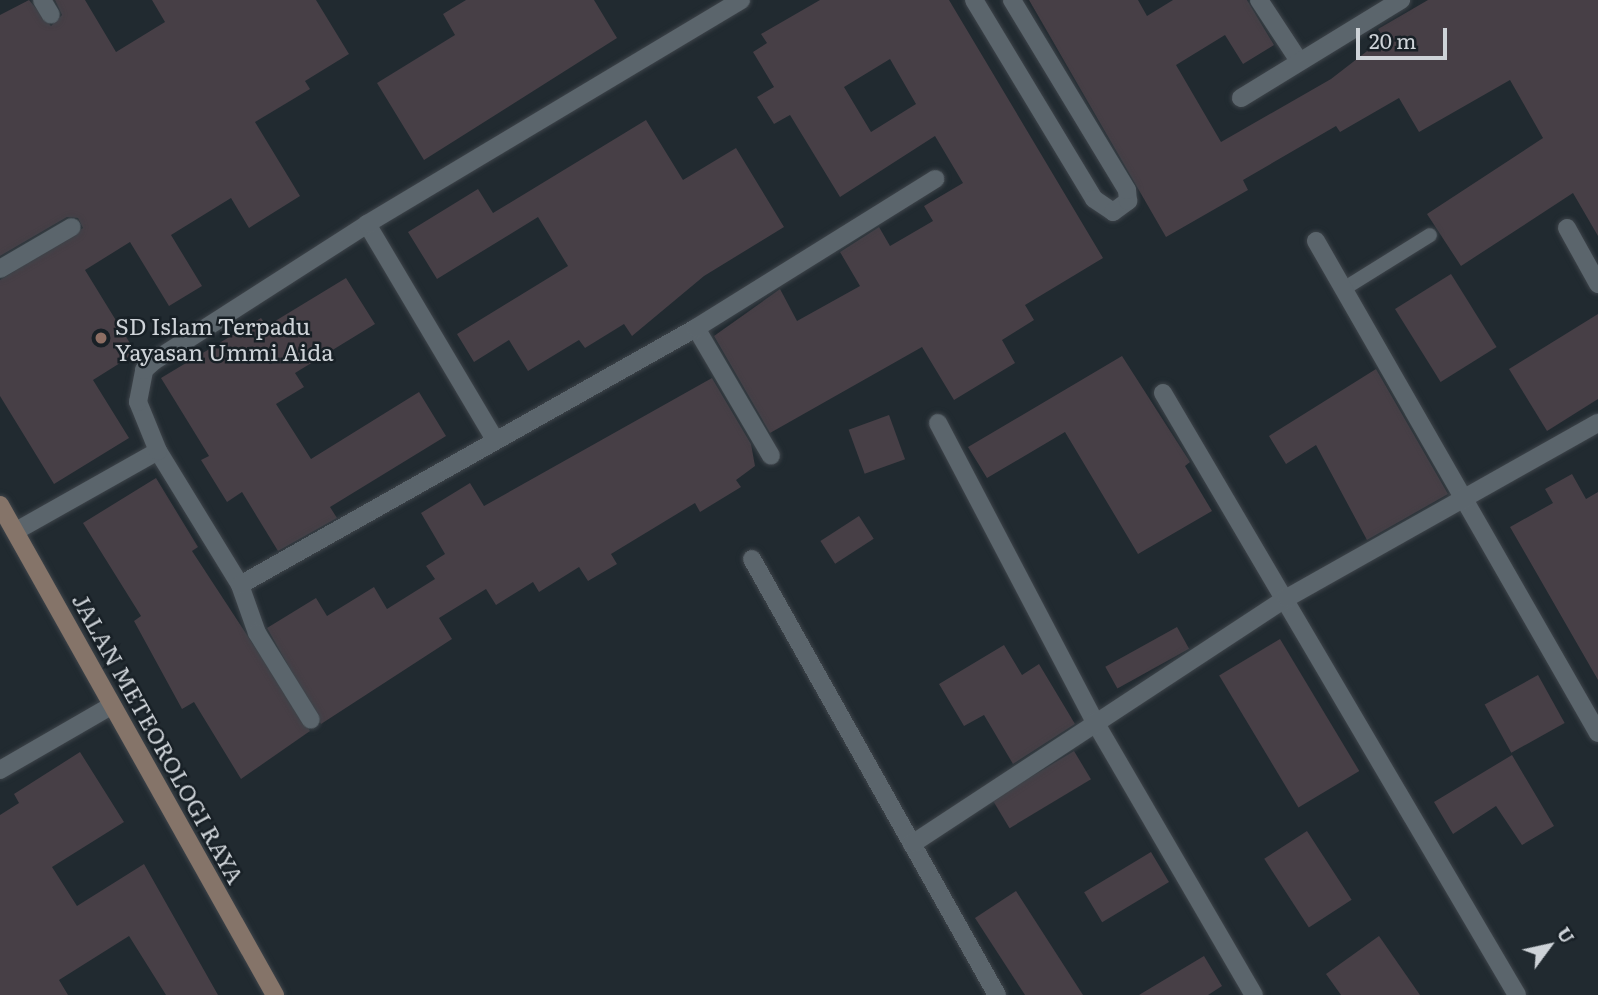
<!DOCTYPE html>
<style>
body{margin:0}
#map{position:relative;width:1598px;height:995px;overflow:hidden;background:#212a30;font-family:Literata,serif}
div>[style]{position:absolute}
.building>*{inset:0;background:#473f46;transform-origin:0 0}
.roads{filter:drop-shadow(0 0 2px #3e444a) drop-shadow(0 0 2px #3e444a)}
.service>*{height:14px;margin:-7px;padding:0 7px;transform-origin:7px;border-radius:7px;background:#5b656c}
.minor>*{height:18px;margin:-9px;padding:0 9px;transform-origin:9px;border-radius:9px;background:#5b656c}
.secondary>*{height:18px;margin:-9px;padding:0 9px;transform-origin:9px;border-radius:9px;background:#857469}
.dots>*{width:19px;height:19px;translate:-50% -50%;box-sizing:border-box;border:4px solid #182026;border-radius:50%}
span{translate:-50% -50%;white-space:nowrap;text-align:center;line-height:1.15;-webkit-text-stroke:5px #182026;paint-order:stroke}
.poi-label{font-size:23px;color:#ced3d8}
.left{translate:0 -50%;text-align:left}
.street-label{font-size:23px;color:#ced3d8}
.north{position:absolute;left:1514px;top:911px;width:70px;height:70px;-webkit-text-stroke:5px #182026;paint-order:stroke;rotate:57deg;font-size:19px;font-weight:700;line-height:28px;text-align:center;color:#ced3d8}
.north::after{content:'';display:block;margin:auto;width:24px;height:32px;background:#ced3d8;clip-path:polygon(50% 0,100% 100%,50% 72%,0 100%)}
.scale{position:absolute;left:1356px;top:28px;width:91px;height:32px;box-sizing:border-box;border:4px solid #ced3d8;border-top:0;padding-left:9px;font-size:21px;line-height:24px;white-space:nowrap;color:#ced3d8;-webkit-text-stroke:5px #182026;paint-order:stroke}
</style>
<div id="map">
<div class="building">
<div style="clip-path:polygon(29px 0,51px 26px,62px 15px,55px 0,85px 0,116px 52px,165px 22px,152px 0,316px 0,349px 54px,305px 81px,310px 89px,255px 122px,300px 196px,249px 228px,231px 198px,171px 235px,202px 286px,169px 306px,130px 242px,85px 270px,136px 353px,93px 380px,129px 438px,54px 484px,0 396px,0 280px,83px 228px,78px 218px,67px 217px,0 256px,0 15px)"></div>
<div style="clip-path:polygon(466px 0,594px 0,617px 38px,424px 160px,377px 83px,455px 35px,443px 14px)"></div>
<div style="clip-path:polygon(evenodd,820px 0,949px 0,1103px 258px,1025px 305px,1034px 320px,1002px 340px,1015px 363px,954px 400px,922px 347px,770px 433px,714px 336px,780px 289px,797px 321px,860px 286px,840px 252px,879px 227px,890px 246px,933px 221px,924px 206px,963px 183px,935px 136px,840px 197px,790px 115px,774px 124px,757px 97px,774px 87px,753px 52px,767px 43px,761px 34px,820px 0,890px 59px,916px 104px,871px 132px,844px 87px,890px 59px)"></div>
<div style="clip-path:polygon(1029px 0,1138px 0,1147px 16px,1173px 0,1247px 0,1274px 45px,1243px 64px,1225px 35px,1176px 65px,1221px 142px,1331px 79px,1384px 38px,1378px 29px,1428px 0,1598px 0,1598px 236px,1573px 193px,1461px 266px,1427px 214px,1543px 138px,1510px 80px,1419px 132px,1399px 98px,1340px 132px,1336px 126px,1243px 180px,1248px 190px,1166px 237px)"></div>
<div style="clip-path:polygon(646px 120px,683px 180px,736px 148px,784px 227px,704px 276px,632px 336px,624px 324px,585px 348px,579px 340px,528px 371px,509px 340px,474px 362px,457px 334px,568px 266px,538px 217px,437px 279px,408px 232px,478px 189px,493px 213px)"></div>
<div style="left:1451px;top:274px;width:86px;height:66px;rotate:58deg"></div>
<div style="clip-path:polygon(346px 278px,375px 324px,295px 373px,304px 387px,276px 404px,311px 459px,419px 392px,446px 436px,330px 507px,337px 518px,278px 551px,242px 492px,227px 502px,201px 460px,209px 456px,161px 378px,261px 318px,267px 326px)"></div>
<div style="clip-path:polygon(1598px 314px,1598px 399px,1547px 431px,1509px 369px)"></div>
<div style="clip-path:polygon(1122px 356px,1190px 462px,1185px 466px,1212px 511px,1138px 554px,1065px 432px,987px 478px,968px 447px)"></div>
<div style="clip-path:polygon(1376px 369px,1448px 494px,1367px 540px,1316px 445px,1286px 464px,1269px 436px)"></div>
<div style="clip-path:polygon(712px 378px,751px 444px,755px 466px,736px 480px,741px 487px,700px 512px,695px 503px,611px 554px,617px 564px,588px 581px,579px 567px,539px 592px,533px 582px,496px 605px,486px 589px,439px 618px,452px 639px,321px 724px,267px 628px,316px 598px,327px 616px,374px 587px,387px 609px,435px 579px,426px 566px,445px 554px,421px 513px,470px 483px,484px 506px)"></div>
<div style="left:889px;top:415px;width:47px;height:43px;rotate:70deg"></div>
<div style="clip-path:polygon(1572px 474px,1586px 499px,1598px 492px,1598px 680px,1510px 527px,1553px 503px,1545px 489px)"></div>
<div style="clip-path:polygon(156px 478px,198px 547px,192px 551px,310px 731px,241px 779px,194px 702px,182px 709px,134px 621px,141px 616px,83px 523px)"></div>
<div style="left:859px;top:516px;width:27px;height:46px;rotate:57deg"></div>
<div style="left:1177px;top:627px;width:25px;height:82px;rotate:61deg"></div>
<div style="left:1280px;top:639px;width:154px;height:71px;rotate:59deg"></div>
<div style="clip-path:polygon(1004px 645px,1022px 675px,1039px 664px,1075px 724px,1013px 764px,984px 715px,964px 726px,939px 684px)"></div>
<div style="left:1538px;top:675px;width:55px;height:61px;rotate:61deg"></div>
<div style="left:1074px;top:751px;width:33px;height:95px;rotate:59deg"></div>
<div style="clip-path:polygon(80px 752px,124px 822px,52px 867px,77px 906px,144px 864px,218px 995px,166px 995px,129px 936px,59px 980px,68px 995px,0 995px,0 815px,19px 803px,14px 794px)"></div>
<div style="clip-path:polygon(1512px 755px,1554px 826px,1522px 845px,1496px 806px,1453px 834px,1434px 802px)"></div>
<div style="left:1307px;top:831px;width:82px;height:51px;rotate:57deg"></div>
<div style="left:1151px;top:852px;width:35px;height:78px;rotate:59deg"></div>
<div style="clip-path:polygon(1016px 891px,1083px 995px,1025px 995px,975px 918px)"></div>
<div style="clip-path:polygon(1379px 936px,1420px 995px,1341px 995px,1326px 974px)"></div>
<div style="clip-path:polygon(1204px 956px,1222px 986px,1208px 995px,1139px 995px)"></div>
</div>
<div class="roads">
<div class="service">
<div style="left:1345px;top:288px;width:100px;rotate:-31.9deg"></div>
</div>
<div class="minor">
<div style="left:42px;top:0;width:17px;rotate:59deg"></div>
<div style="left:974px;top:0;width:232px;rotate:58.9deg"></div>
<div style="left:1094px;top:199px;width:23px;rotate:34deg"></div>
<div style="left:1113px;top:212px;width:19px;rotate:-36deg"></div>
<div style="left:1128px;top:201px;width:11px;rotate:-95deg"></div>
<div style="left:1127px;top:190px;width:222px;rotate:-121.2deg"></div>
<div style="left:1259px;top:0;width:73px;rotate:56.7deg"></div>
<div style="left:1241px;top:98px;width:188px;rotate:-31.5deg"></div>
<div style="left:367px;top:224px;width:251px;rotate:59.3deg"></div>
<div style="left:1567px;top:228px;width:64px;rotate:61deg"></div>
<div style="left:1316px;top:241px;width:567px;rotate:60.18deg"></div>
<div style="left:0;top:269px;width:83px;rotate:-30.3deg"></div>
<div style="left:696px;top:328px;width:148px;rotate:59.6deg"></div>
<div style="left:1163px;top:393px;width:698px;rotate:59.54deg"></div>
<div style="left:938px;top:423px;width:338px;rotate:62.3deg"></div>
<div style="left:1095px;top:722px;width:316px;rotate:59.8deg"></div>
<div style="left:158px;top:451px;width:157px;rotate:58.5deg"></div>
<div style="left:240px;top:585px;width:51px;rotate:70.5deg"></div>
<div style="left:257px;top:633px;width:102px;rotate:58.2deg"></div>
<div style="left:16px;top:531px;width:163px;rotate:-29.4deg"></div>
<div style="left:158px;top:451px;width:53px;rotate:-112.2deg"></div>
<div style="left:138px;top:402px;width:33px;rotate:-79deg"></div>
<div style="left:144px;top:370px;width:13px;rotate:-42deg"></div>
<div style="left:154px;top:361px;width:253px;rotate:-32.7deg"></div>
<div style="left:367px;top:224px;width:436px;rotate:-30.9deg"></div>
<div style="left:752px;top:559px;width:500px;rotate:60.67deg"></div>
<div style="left:240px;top:585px;width:523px;rotate:-29.41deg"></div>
<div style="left:696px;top:328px;width:282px;rotate:-31.9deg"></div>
<div style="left:0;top:770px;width:128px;rotate:-30deg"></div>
<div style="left:912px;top:844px;width:448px;rotate:-33.3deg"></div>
<div style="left:1287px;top:598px;width:357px;rotate:-29.4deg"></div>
</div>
<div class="secondary">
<div style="left:0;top:505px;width:562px;rotate:60.7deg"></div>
</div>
</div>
<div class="dots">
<div style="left:101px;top:338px;background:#8d6e63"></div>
</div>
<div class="poi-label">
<span class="left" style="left:115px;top:338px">SD Islam Terpadu<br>Yayasan Ummi Aida</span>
</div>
<div class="street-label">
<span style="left:159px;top:738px;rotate:61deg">JALAN METEOROLOGI RAYA</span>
</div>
<div class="north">U</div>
<div class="scale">20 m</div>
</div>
